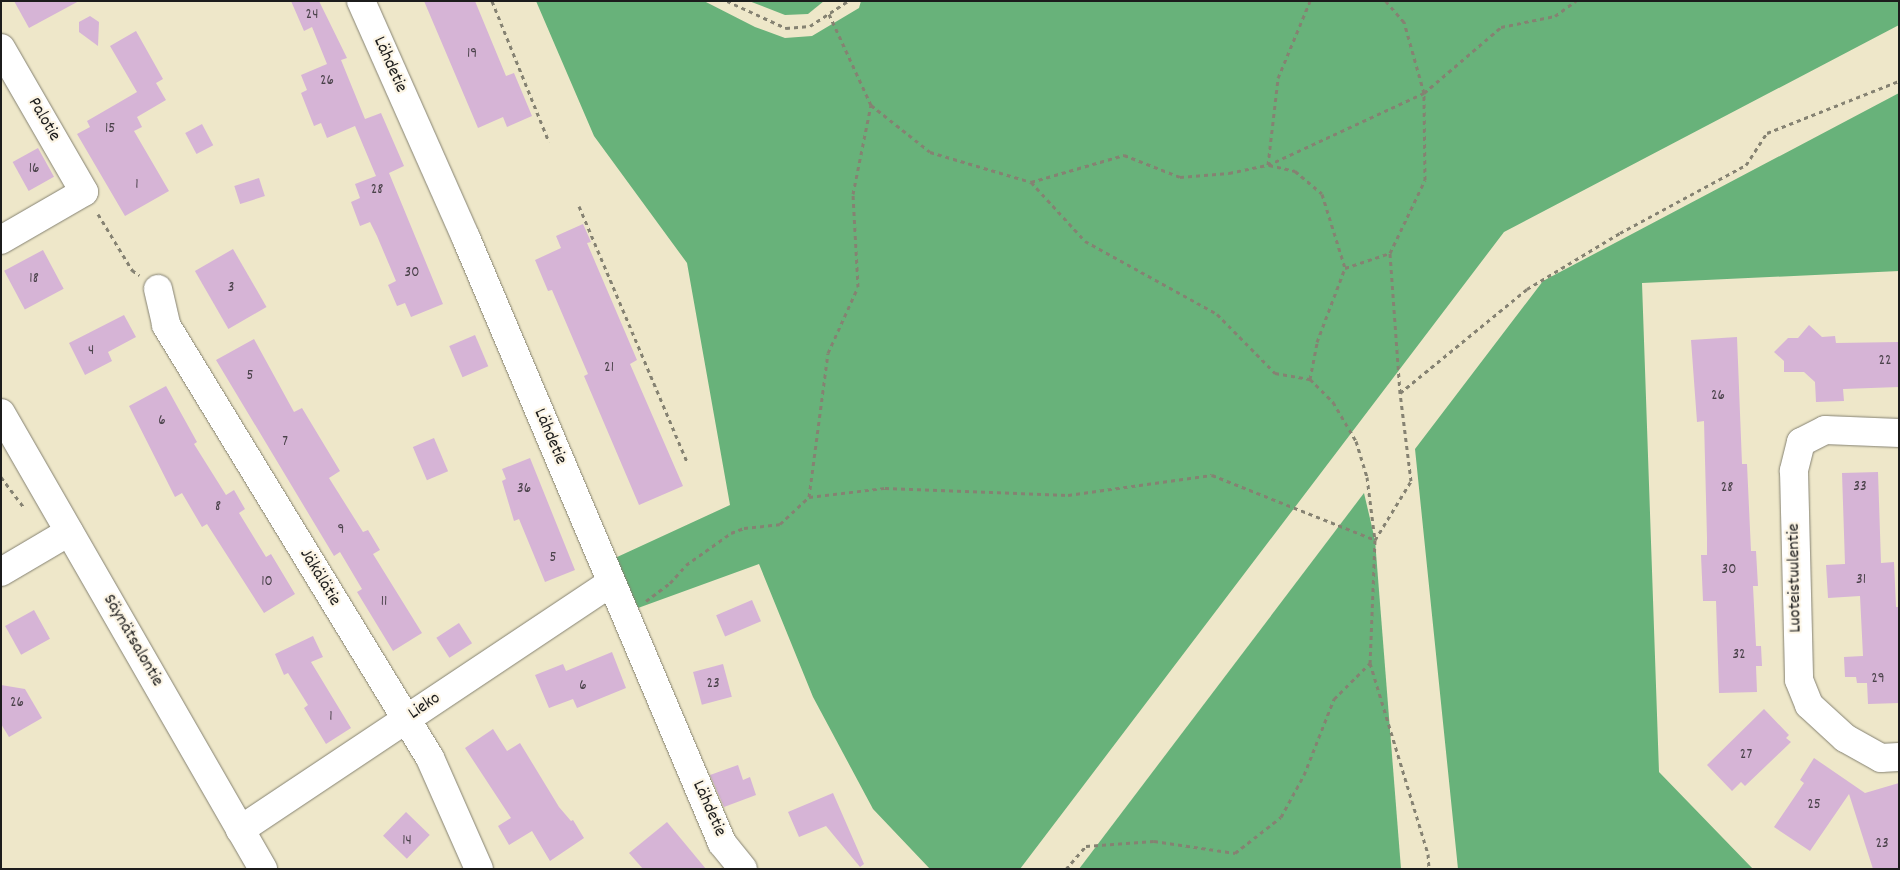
<!DOCTYPE html>
<meta charset="utf-8">
<style>
body{margin:0}
#map{position:relative;width:1900px;height:870px;overflow:hidden;background:#eee7c9;font-family:Dekko,sans-serif}
div>[style]{position:absolute}
.forest>*{inset:0;background:#68b27a}
.building>*{inset:0;background:#d6b4d6;transform-origin:0 0}
.path>*{height:3px;margin-top:-1.5px;transform-origin:0;background:repeating-linear-gradient(90deg,#858272 0 4px,transparent 0 8px)}
.roads{filter:drop-shadow(0 0 1px #858272) drop-shadow(0 0 1px #858272)}
.minor>*{height:28px;margin:-14px;padding:0 14px;transform-origin:14px;border-radius:14px;background:#fff}
.major>*{height:28px;margin:-14px;padding:0 14px;transform-origin:14px;border-radius:14px;background:#fff}
span{translate:-50% -50%;white-space:nowrap;text-align:center;line-height:1.15;-webkit-text-stroke:4.5px #fcf5e5;paint-order:stroke}
.number-label{font-size:15px;color:#4a424a}
.number-label span{-webkit-text-stroke-width:0}
.street-label{font-size:18px;color:#1c1c1c}
.frame{position:absolute;inset:0;border:2px solid #1c1c1c;pointer-events:none}
</style>
<div id="map">
<div class="forest">
<div style="clip-path:polygon(536px 1px,704px 1px,755px 27px,785px 38px,812px 36px,859px 8px,861px 1px,1899px 1px,1899px 25px,1504px 232px,1020px 869px,930px 869px,873px 809px,813px 697px,759px 564px,638px 608px,615px 558px,730px 505px,687px 263px,594px 136px)"></div>
<div style="clip-path:polygon(749px 1px,824px 1px,808px 14px,785px 15px)"></div>
<div style="clip-path:polygon(1899px 93px,1899px 271px,1642px 283px,1659px 772px,1753px 869px,1458px 869px,1415px 449px,1543px 281px)"></div>
<div style="clip-path:polygon(1364px 493px,1375px 540px,1401px 869px,1079px 869px)"></div>
</div>
<div class="building">
<div style="clip-path:polygon(14px 1px,79px 1px,29px 28px)"></div>
<div style="clip-path:polygon(291px 1px,319px 1px,347px 58px,341px 60px,365px 119px,381px 113px,404px 166px,389px 173px,443px 304px,411px 317px,405px 303px,397px 306px,388px 285px,396px 281px,377px 236px,370px 222px,360px 226px,351px 202px,360px 198px,355px 184px,376px 176px,355px 126px,327px 138px,321px 123px,314px 126px,301px 93px,307px 90px,301px 75px,327px 64px,312px 27px,304px 31px)"></div>
<div style="clip-path:polygon(424px 1px,475px 1px,506px 76px,514px 73px,532px 116px,507px 127px,503px 117px,478px 128px)"></div>
<div style="clip-path:polygon(90px 16px,99px 22px,98px 46px,79px 32px,79px 22px)"></div>
<div style="clip-path:polygon(136px 31px,163px 79px,156px 83px,166px 100px,137px 117px,142px 127px,134px 131px,169px 191px,125px 216px,77px 134px,90px 127px,87px 121px,137px 92px,110px 46px)"></div>
<div style="left:202px;top:124px;width:24px;height:19px;rotate:62deg"></div>
<div style="left:38px;top:148px;width:33px;height:29px;rotate:61deg"></div>
<div style="left:259px;top:178px;width:19px;height:26px;rotate:72deg"></div>
<div style="clip-path:polygon(583px 224px,591px 242px,587px 243px,637px 360px,630px 364px,683px 486px,639px 505px,584px 376px,588px 374px,552px 290px,548px 291px,535px 260px,561px 248px,556px 236px)"></div>
<div style="left:233px;top:249px;width:67px;height:44px;rotate:60deg"></div>
<div style="left:43px;top:250px;width:44px;height:44px;rotate:62deg"></div>
<div style="clip-path:polygon(124px 315px,136px 337px,108px 352px,112px 361px,85px 375px,69px 343px)"></div>
<div style="clip-path:polygon(1809px 325px,1822px 337px,1835px 336px,1836px 343px,1899px 342px,1899px 387px,1843px 389px,1844px 401px,1816px 402px,1815px 382px,1804px 372px,1784px 372px,1784px 361px,1774px 352px,1788px 338px,1798px 338px)"></div>
<div style="left:475px;top:335px;width:34px;height:28px;rotate:67deg"></div>
<div style="clip-path:polygon(1737px 337px,1742px 464px,1747px 464px,1751px 551px,1756px 551px,1758px 586px,1753px 586px,1756px 646px,1761px 646px,1762px 666px,1756px 666px,1757px 692px,1719px 693px,1716px 601px,1703px 601px,1701px 555px,1707px 555px,1707px 538px,1704px 421px,1697px 422px,1691px 340px)"></div>
<div style="clip-path:polygon(254px 339px,294px 412px,302px 408px,340px 471px,329px 478px,363px 532px,368px 530px,380px 550px,373px 554px,422px 633px,393px 651px,357px 592px,362px 589px,340px 552px,334px 556px,216px 360px)"></div>
<div style="clip-path:polygon(166px 386px,197px 442px,194px 444px,226px 495px,234px 490px,245px 509px,239px 513px,266px 557px,271px 554px,295px 594px,264px 613px,207px 524px,202px 527px,182px 493px,175px 497px,129px 406px)"></div>
<div style="left:434px;top:438px;width:36px;height:23px;rotate:67deg"></div>
<div style="clip-path:polygon(530px 458px,575px 570px,545px 582px,519px 519px,514px 521px,502px 481px,506px 479px,502px 469px)"></div>
<div style="clip-path:polygon(1878px 472px,1881px 563px,1894px 562px,1896px 607px,1899px 607px,1899px 703px,1868px 704px,1867px 683px,1857px 683px,1856px 677px,1845px 677px,1844px 657px,1863px 656px,1860px 596px,1828px 598px,1826px 565px,1845px 564px,1842px 473px)"></div>
<div style="left:752px;top:600px;width:23px;height:39px;rotate:67deg"></div>
<div style="left:34px;top:610px;width:33px;height:33px;rotate:61deg"></div>
<div style="left:459px;top:623px;width:24px;height:27px;rotate:57deg"></div>
<div style="clip-path:polygon(313px 636px,323px 657px,311px 662px,351px 728px,326px 744px,304px 708px,308px 705px,288px 673px,284px 675px,275px 654px)"></div>
<div style="clip-path:polygon(612px 652px,626px 688px,577px 708px,573px 699px,549px 708px,535px 675px,563px 664px,566px 671px)"></div>
<div style="left:723px;top:664px;width:34px;height:31px;rotate:75deg"></div>
<div style="clip-path:polygon(1px 685px,25px 689px,42px 718px,9px 737px,1px 724px)"></div>
<div style="clip-path:polygon(1764px 709px,1789px 735px,1786px 738px,1791px 742px,1745px 786px,1741px 782px,1732px 791px,1707px 765px)"></div>
<div style="clip-path:polygon(493px 729px,507px 751px,520px 743px,559px 807px,571px 821px,573px 820px,584px 838px,550px 861px,532px 831px,509px 845px,498px 826px,511px 818px,465px 748px)"></div>
<div style="clip-path:polygon(1814px 758px,1865px 793px,1899px 783px,1899px 869px,1873px 869px,1849px 794px,1810px 851px,1774px 827px,1804px 783px,1800px 780px)"></div>
<div style="clip-path:polygon(738px 765px,743px 780px,750px 777px,756px 795px,724px 807px,710px 775px)"></div>
<div style="clip-path:polygon(833px 793px,864px 864px,860px 867px,826px 826px,799px 837px,788px 812px)"></div>
<div style="left:406px;top:812px;width:33px;height:33px;rotate:44deg"></div>
<div style="clip-path:polygon(667px 822px,706px 869px,643px 869px,629px 853px)"></div>
</div>
<div class="path">
<div style="left:492px;top:1px;width:152px;rotate:68deg"></div>
<div style="left:727px;top:1px;width:65px;rotate:24.6deg"></div>
<div style="left:786px;top:28px;width:24px;rotate:-5deg"></div>
<div style="left:810px;top:26px;width:45px;rotate:-33.3deg"></div>
<div style="left:829px;top:14px;width:100px;rotate:65.2deg"></div>
<div style="left:871px;top:105px;width:75px;rotate:38.5deg"></div>
<div style="left:930px;top:152px;width:105px;rotate:16.5deg"></div>
<div style="left:1031px;top:182px;width:80px;rotate:47.5deg"></div>
<div style="left:1085px;top:241px;width:151px;rotate:28.9deg"></div>
<div style="left:1217px;top:314px;width:83px;rotate:45.5deg"></div>
<div style="left:1275px;top:373px;width:36px;rotate:10deg"></div>
<div style="left:1310px;top:379px;width:33px;rotate:45deg"></div>
<div style="left:1333px;top:402px;width:45px;rotate:59.5deg"></div>
<div style="left:1356px;top:441px;width:38px;rotate:73deg"></div>
<div style="left:1367px;top:477px;width:64px;rotate:82.8deg"></div>
<div style="left:1375px;top:540px;width:123px;rotate:92.3deg"></div>
<div style="left:1370px;top:663px;width:200px;rotate:73.1deg"></div>
<div style="left:1428px;top:854px;width:15px;rotate:86deg"></div>
<div style="left:1268px;top:165px;width:88px;rotate:-83.4deg"></div>
<div style="left:1278px;top:78px;width:83px;rotate:-67.4deg"></div>
<div style="left:1269px;top:165px;width:27px;rotate:13deg"></div>
<div style="left:1295px;top:171px;width:35px;rotate:40deg"></div>
<div style="left:1322px;top:194px;width:77px;rotate:72.7deg"></div>
<div style="left:1031px;top:182px;width:97px;rotate:-16.2deg"></div>
<div style="left:1124px;top:155px;width:60px;rotate:21.4deg"></div>
<div style="left:1180px;top:177px;width:49px;rotate:-4.7deg"></div>
<div style="left:1229px;top:173px;width:40px;rotate:-12deg"></div>
<div style="left:1268px;top:165px;width:172px;rotate:-24.8deg"></div>
<div style="left:1424px;top:93px;width:101px;rotate:-40.6deg"></div>
<div style="left:1501px;top:27px;width:55px;rotate:-11.5deg"></div>
<div style="left:1555px;top:16px;width:26px;rotate:-36deg"></div>
<div style="left:579px;top:206px;width:278px;rotate:67.1deg"></div>
<div style="left:98px;top:214px;width:66px;rotate:58.7deg"></div>
<div style="left:132px;top:270px;width:9px;rotate:36deg"></div>
<div style="left:1310px;top:379px;width:38px;rotate:-79deg"></div>
<div style="left:1317px;top:342px;width:79px;rotate:-69.3deg"></div>
<div style="left:1345px;top:268px;width:47px;rotate:-18.4deg"></div>
<div style="left:1400px;top:393px;width:164px;rotate:-39.3deg"></div>
<div style="left:1527px;top:289px;width:109px;rotate:-31.1deg"></div>
<div style="left:1620px;top:233px;width:143px;rotate:-28.4deg"></div>
<div style="left:1746px;top:165px;width:38px;rotate:-57deg"></div>
<div style="left:1767px;top:133px;width:142px;rotate:-21.5deg"></div>
<div style="left:1px;top:477px;width:39px;rotate:53deg"></div>
<div style="left:809px;top:497px;width:145px;rotate:-82.5deg"></div>
<div style="left:828px;top:353px;width:72px;rotate:-65.6deg"></div>
<div style="left:858px;top:287px;width:93px;rotate:-93.1deg"></div>
<div style="left:853px;top:194px;width:91px;rotate:-78.6deg"></div>
<div style="left:1375px;top:540px;width:69px;rotate:-58.6deg"></div>
<div style="left:1411px;top:481px;width:89px;rotate:-97.1deg"></div>
<div style="left:1400px;top:393px;width:140px;rotate:-94.1deg"></div>
<div style="left:1390px;top:253px;width:81px;rotate:-64.4deg"></div>
<div style="left:1425px;top:180px;width:87px;rotate:-90.7deg"></div>
<div style="left:1424px;top:93px;width:74px;rotate:-105.7deg"></div>
<div style="left:1404px;top:22px;width:28px;rotate:-131deg"></div>
<div style="left:646px;top:601px;width:30px;rotate:-37deg"></div>
<div style="left:670px;top:583px;width:24px;rotate:-48deg"></div>
<div style="left:686px;top:565px;width:55px;rotate:-35.4deg"></div>
<div style="left:731px;top:533px;width:14px;rotate:-21deg"></div>
<div style="left:744px;top:528px;width:36px;rotate:-6deg"></div>
<div style="left:780px;top:524px;width:40px;rotate:-43deg"></div>
<div style="left:809px;top:497px;width:77px;rotate:-6.8deg"></div>
<div style="left:885px;top:488px;width:183px;rotate:2.2deg"></div>
<div style="left:1068px;top:495px;width:145px;rotate:-7.9deg"></div>
<div style="left:1212px;top:475px;width:175px;rotate:21.7deg"></div>
<div style="left:1066px;top:869px;width:30px;rotate:-49deg"></div>
<div style="left:1086px;top:846px;width:68px;rotate:-4.2deg"></div>
<div style="left:1154px;top:841px;width:82px;rotate:8.4deg"></div>
<div style="left:1235px;top:853px;width:58px;rotate:-38deg"></div>
<div style="left:1281px;top:817px;width:48px;rotate:-61.3deg"></div>
<div style="left:1304px;top:775px;width:82px;rotate:-68.5deg"></div>
<div style="left:1334px;top:699px;width:51px;rotate:-45deg"></div>
</div>
<div class="roads">
<div class="minor">
<div style="left:361px;top:1px;width:259px;rotate:66.1deg"></div>
<div style="left:466px;top:238px;width:657px;rotate:67.06deg"></div>
<div style="left:722px;top:843px;width:33px;rotate:51deg"></div>
<div style="left:1px;top:48px;width:166px;rotate:60deg"></div>
<div style="left:84px;top:192px;width:96px;rotate:150deg"></div>
<div style="left:158px;top:289px;width:37px;rotate:77deg"></div>
<div style="left:166px;top:325px;width:507px;rotate:58.63deg"></div>
<div style="left:430px;top:758px;width:121px;rotate:66.2deg"></div>
<div style="left:1899px;top:433px;width:74px;rotate:-177.7deg"></div>
<div style="left:1825px;top:430px;width:27px;rotate:153deg"></div>
<div style="left:1801px;top:442px;width:30px;rotate:104deg"></div>
<div style="left:1794px;top:471px;width:209px;rotate:88.6deg"></div>
<div style="left:1799px;top:680px;width:27px;rotate:68deg"></div>
<div style="left:1809px;top:705px;width:49px;rotate:42.5deg"></div>
<div style="left:1845px;top:738px;width:41px;rotate:29.1deg"></div>
<div style="left:1881px;top:758px;width:18px;rotate:-3deg"></div>
<div style="left:1px;top:572px;width:79px;rotate:-30.5deg"></div>
<div style="left:240px;top:830px;width:446px;rotate:-33.7deg"></div>
</div>
<div class="major">
<div style="left:1px;top:413px;width:526px;rotate:60.12deg"></div>
</div>
</div>
<div class="number-label">
<span style="left:312px;top:16px">24</span>
<span style="left:472px;top:55px">19</span>
<span style="left:327px;top:82px">26</span>
<span style="left:110px;top:130px">15</span>
<span style="left:34px;top:170px">16</span>
<span style="left:137px;top:186px">1</span>
<span style="left:377px;top:191px">28</span>
<span style="left:412px;top:274px">30</span>
<span style="left:34px;top:280px">18</span>
<span style="left:231px;top:289px">3</span>
<span style="left:91px;top:352px">4</span>
<span style="left:1885px;top:362px">22</span>
<span style="left:609px;top:369px">21</span>
<span style="left:250px;top:377px">5</span>
<span style="left:1718px;top:397px">26</span>
<span style="left:162px;top:422px">6</span>
<span style="left:285px;top:443px">7</span>
<span style="left:1860px;top:488px">33</span>
<span style="left:1727px;top:489px">28</span>
<span style="left:524px;top:490px">36</span>
<span style="left:218px;top:508px">8</span>
<span style="left:341px;top:531px">9</span>
<span style="left:553px;top:559px">5</span>
<span style="left:1729px;top:571px">30</span>
<span style="left:1861px;top:581px">31</span>
<span style="left:267px;top:583px">10</span>
<span style="left:384px;top:603px">11</span>
<span style="left:1739px;top:656px">32</span>
<span style="left:1878px;top:680px">29</span>
<span style="left:713px;top:685px">23</span>
<span style="left:583px;top:687px">6</span>
<span style="left:17px;top:704px">26</span>
<span style="left:331px;top:718px">1</span>
<span style="left:1746px;top:756px">27</span>
<span style="left:1814px;top:806px">25</span>
<span style="left:407px;top:842px">14</span>
<span style="left:1882px;top:845px">23</span>
</div>
<div class="street-label">
<span style="left:389px;top:65px;rotate:66deg">Lähdetie</span>
<span style="left:43px;top:120px;rotate:60deg">Palotie</span>
<span style="left:549px;top:437px;rotate:67deg">Lähdetie</span>
<span style="left:319px;top:578px;rotate:59deg">Jäkälätie</span>
<span style="left:1796px;top:578px;rotate:-91deg">Luoteistuulentie</span>
<span style="left:132px;top:641px;rotate:60deg">Säynätsalontie</span>
<span style="left:425px;top:707px;rotate:-34deg">Lieko</span>
<span style="left:708px;top:809px;rotate:66deg">Lähdetie</span>
</div>
<div class="frame"></div>
</div>
